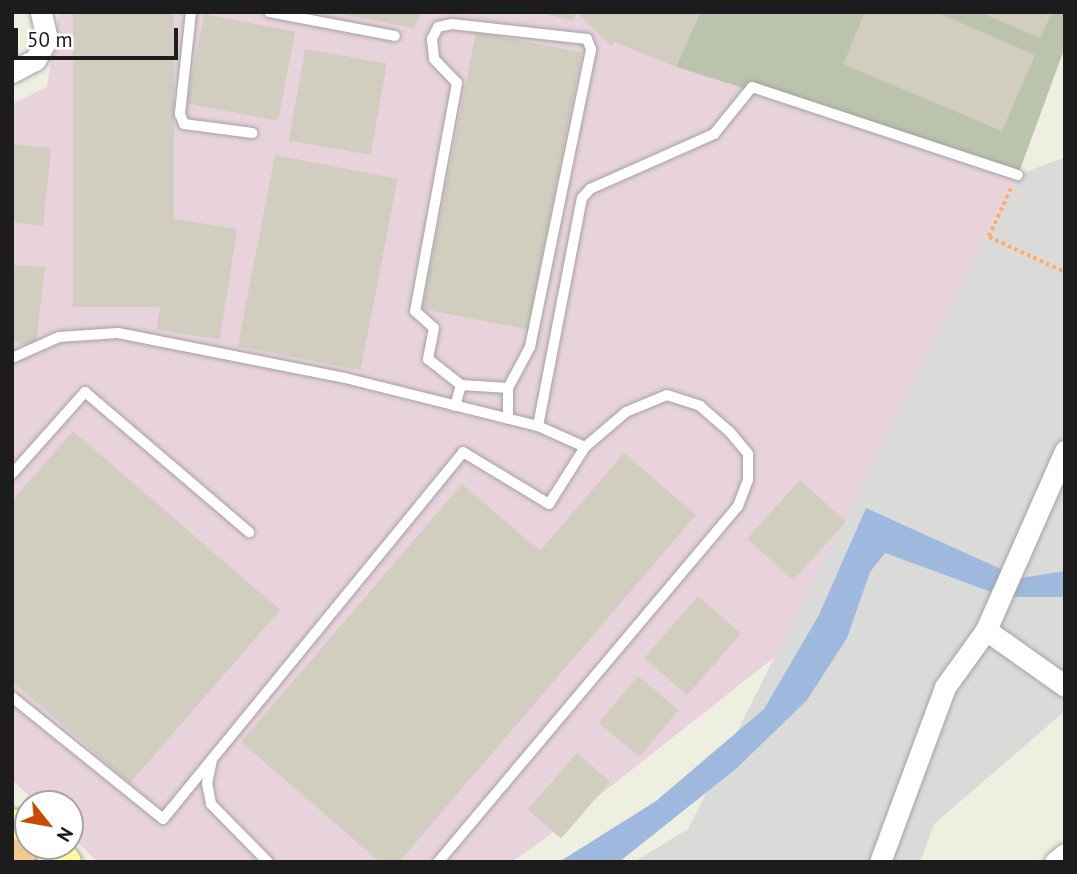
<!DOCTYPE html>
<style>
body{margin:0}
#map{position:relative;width:1077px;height:874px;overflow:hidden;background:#eeeee1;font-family:"PT Sans",sans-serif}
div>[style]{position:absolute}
.residential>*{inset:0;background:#dadad9}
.industrial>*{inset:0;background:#e8d3dc}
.construction>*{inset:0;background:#bbc3ad}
.water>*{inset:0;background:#9fb9de}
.building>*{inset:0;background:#d1cdbf;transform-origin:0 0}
.path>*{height:3.5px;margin-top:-1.75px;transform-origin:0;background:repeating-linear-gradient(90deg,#ffad62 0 3.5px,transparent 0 7px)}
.roads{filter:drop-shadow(0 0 2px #a3a3a3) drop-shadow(0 0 2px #a3a3a3)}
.service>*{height:10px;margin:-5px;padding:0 5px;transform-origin:5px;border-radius:5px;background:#fff}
.minor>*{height:21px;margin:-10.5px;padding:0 10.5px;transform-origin:10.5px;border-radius:10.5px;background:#fff}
.primary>*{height:33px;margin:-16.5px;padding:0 16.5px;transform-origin:16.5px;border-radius:16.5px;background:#fff996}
.trunk>*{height:35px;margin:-17.5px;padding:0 17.5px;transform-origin:17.5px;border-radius:17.5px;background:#f4c88e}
span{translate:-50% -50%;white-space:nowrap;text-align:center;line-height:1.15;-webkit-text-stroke:5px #fff;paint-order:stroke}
.frame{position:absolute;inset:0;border:14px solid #1c1c1c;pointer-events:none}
.north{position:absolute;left:14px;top:790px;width:70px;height:70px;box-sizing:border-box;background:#fff;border:2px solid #a4a4a4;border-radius:50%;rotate:121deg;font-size:19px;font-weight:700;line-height:28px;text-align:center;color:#1c1c1c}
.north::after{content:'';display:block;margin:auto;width:24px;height:32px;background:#c94b00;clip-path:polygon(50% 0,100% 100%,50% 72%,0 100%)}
.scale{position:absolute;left:14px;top:28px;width:164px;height:32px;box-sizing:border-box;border:4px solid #1c1c1c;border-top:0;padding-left:9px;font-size:21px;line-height:24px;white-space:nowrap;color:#1c1c1c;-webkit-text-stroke:5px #fff;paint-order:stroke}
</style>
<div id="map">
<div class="residential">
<div style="clip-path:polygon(1065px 157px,1065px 711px,934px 824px,920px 862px,634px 862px,688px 829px,1018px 175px)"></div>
</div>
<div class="industrial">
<div style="clip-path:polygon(59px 12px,700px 12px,676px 67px,1018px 175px,776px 656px,535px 846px,511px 862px,98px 862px,70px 835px,70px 804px,38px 804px,12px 780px,12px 104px,47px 87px)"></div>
</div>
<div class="construction">
<div style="clip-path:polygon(700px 12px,1065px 12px,1065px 47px,1018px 175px,676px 67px)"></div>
</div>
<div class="water">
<div style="clip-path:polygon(866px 508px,1021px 578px,1065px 571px,1065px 597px,1005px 597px,885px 553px,870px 572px,847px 638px,807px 700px,737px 768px,619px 862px,559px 862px,656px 801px,764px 709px,819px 615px)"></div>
</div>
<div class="building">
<div style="left:73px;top:12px;width:101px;height:295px"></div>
<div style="clip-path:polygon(330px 12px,421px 12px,414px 28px)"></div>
<div style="clip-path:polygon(537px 12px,576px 12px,574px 21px)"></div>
<div style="clip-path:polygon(577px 12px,700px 12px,676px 67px,615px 42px,611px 46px)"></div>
<div style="clip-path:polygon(865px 12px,936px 12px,1035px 55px,1002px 131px,843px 64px)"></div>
<div style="clip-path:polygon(979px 12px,1052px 12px,1040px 38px)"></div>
<div style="left:204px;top:14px;width:93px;height:91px;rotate:11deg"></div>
<div style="left:476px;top:32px;width:108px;height:282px;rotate:11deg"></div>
<div style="left:305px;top:49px;width:83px;height:93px;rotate:10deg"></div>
<div style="clip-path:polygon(12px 144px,51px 148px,43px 226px,12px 222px)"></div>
<div style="left:275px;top:155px;width:125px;height:195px;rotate:11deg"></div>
<div style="left:174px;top:219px;width:64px;height:112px;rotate:9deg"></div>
<div style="clip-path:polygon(12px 265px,45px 267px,36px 345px,12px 342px)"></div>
<div style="clip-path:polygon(73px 431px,280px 610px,130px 783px,12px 681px,12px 501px)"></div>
<div style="clip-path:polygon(624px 453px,696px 515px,399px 862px,380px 862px,241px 742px,462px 484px,540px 551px)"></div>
<div style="left:800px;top:480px;width:62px;height:79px;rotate:42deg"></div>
<div style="left:698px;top:596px;width:57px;height:82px;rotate:41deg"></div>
<div style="left:638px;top:676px;width:53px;height:61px;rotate:40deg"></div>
<div style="left:577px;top:753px;width:44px;height:75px;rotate:41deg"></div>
</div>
<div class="path">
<div style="left:1011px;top:189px;width:53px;rotate:114.6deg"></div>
<div style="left:989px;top:237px;width:84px;rotate:24.7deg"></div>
</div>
<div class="roads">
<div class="service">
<div style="left:191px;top:12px;width:103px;rotate:96.2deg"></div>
<div style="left:180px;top:114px;width:11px;rotate:68deg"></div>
<div style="left:184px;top:124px;width:69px;rotate:7.5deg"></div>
<div style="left:269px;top:12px;width:128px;rotate:10.8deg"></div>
<div style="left:12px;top:358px;width:51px;rotate:-24.1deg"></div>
<div style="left:59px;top:337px;width:59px;rotate:-3.9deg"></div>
<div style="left:118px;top:333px;width:231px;rotate:11.2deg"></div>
<div style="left:345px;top:378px;width:199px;rotate:14deg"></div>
<div style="left:538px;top:426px;width:51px;rotate:24.1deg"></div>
<div style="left:585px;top:447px;width:54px;rotate:-40.5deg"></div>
<div style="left:626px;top:412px;width:44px;rotate:-22.5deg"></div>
<div style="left:667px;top:395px;width:35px;rotate:18deg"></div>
<div style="left:700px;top:406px;width:38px;rotate:41deg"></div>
<div style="left:729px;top:431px;width:30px;rotate:50deg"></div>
<div style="left:748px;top:454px;width:26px;rotate:90deg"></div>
<div style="left:748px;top:480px;width:28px;rotate:111deg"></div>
<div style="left:738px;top:506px;width:466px;rotate:130.1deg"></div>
<div style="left:455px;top:406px;width:22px;rotate:-74deg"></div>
<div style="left:461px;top:385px;width:47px;rotate:3.7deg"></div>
<div style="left:508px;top:388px;width:47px;rotate:-61.8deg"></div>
<div style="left:530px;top:347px;width:304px;rotate:-78.4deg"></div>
<div style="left:591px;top:49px;width:11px;rotate:-112deg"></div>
<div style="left:587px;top:39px;width:136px;rotate:-173.7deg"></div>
<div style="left:452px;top:24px;width:14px;rotate:168deg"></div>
<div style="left:438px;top:27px;width:13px;rotate:117deg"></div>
<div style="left:432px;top:39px;width:20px;rotate:84deg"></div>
<div style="left:434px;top:59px;width:33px;rotate:46deg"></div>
<div style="left:457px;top:83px;width:232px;rotate:100.4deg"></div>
<div style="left:415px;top:311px;width:25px;rotate:42deg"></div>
<div style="left:434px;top:328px;width:32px;rotate:101deg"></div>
<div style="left:428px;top:359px;width:42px;rotate:38.2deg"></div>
<div style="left:508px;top:419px;width:31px;rotate:-90deg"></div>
<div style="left:538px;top:426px;width:232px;rotate:-79.1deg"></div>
<div style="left:582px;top:198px;width:12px;rotate:-48deg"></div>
<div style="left:590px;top:189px;width:136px;rotate:-23.9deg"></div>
<div style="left:714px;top:134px;width:60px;rotate:-51deg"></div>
<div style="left:752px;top:87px;width:280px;rotate:18.3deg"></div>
<div style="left:12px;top:474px;width:110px;rotate:-48.3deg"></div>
<div style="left:85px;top:392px;width:216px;rotate:40.5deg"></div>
<div style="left:12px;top:697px;width:194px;rotate:38.9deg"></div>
<div style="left:163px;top:819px;width:474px;rotate:-50.7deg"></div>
<div style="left:463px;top:452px;width:100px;rotate:31.2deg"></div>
<div style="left:549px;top:504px;width:67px;rotate:-57.7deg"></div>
<div style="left:212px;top:760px;width:24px;rotate:102deg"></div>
<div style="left:207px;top:783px;width:21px;rotate:79deg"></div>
<div style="left:211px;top:804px;width:81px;rotate:45.5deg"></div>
</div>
<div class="minor">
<div style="left:12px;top:72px;width:26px;rotate:-28deg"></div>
<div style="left:35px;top:60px;width:24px;rotate:-60deg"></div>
<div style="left:47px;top:39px;width:28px;rotate:-103deg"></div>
<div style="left:986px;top:630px;width:97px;rotate:35.3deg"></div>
<div style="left:880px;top:862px;width:187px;rotate:-69.6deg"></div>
<div style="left:945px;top:687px;width:70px;rotate:-54.3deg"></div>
<div style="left:986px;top:630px;width:196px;rotate:-66.2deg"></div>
<div style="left:1055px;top:862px;width:13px;rotate:-39deg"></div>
</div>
<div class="primary">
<div style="left:12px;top:825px;width:16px;rotate:14deg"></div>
<div style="left:48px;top:846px;width:23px;rotate:45deg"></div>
</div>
<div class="trunk">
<div style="left:12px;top:856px;width:8px;rotate:45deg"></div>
</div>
</div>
<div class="frame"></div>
<div class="north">N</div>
<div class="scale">50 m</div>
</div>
